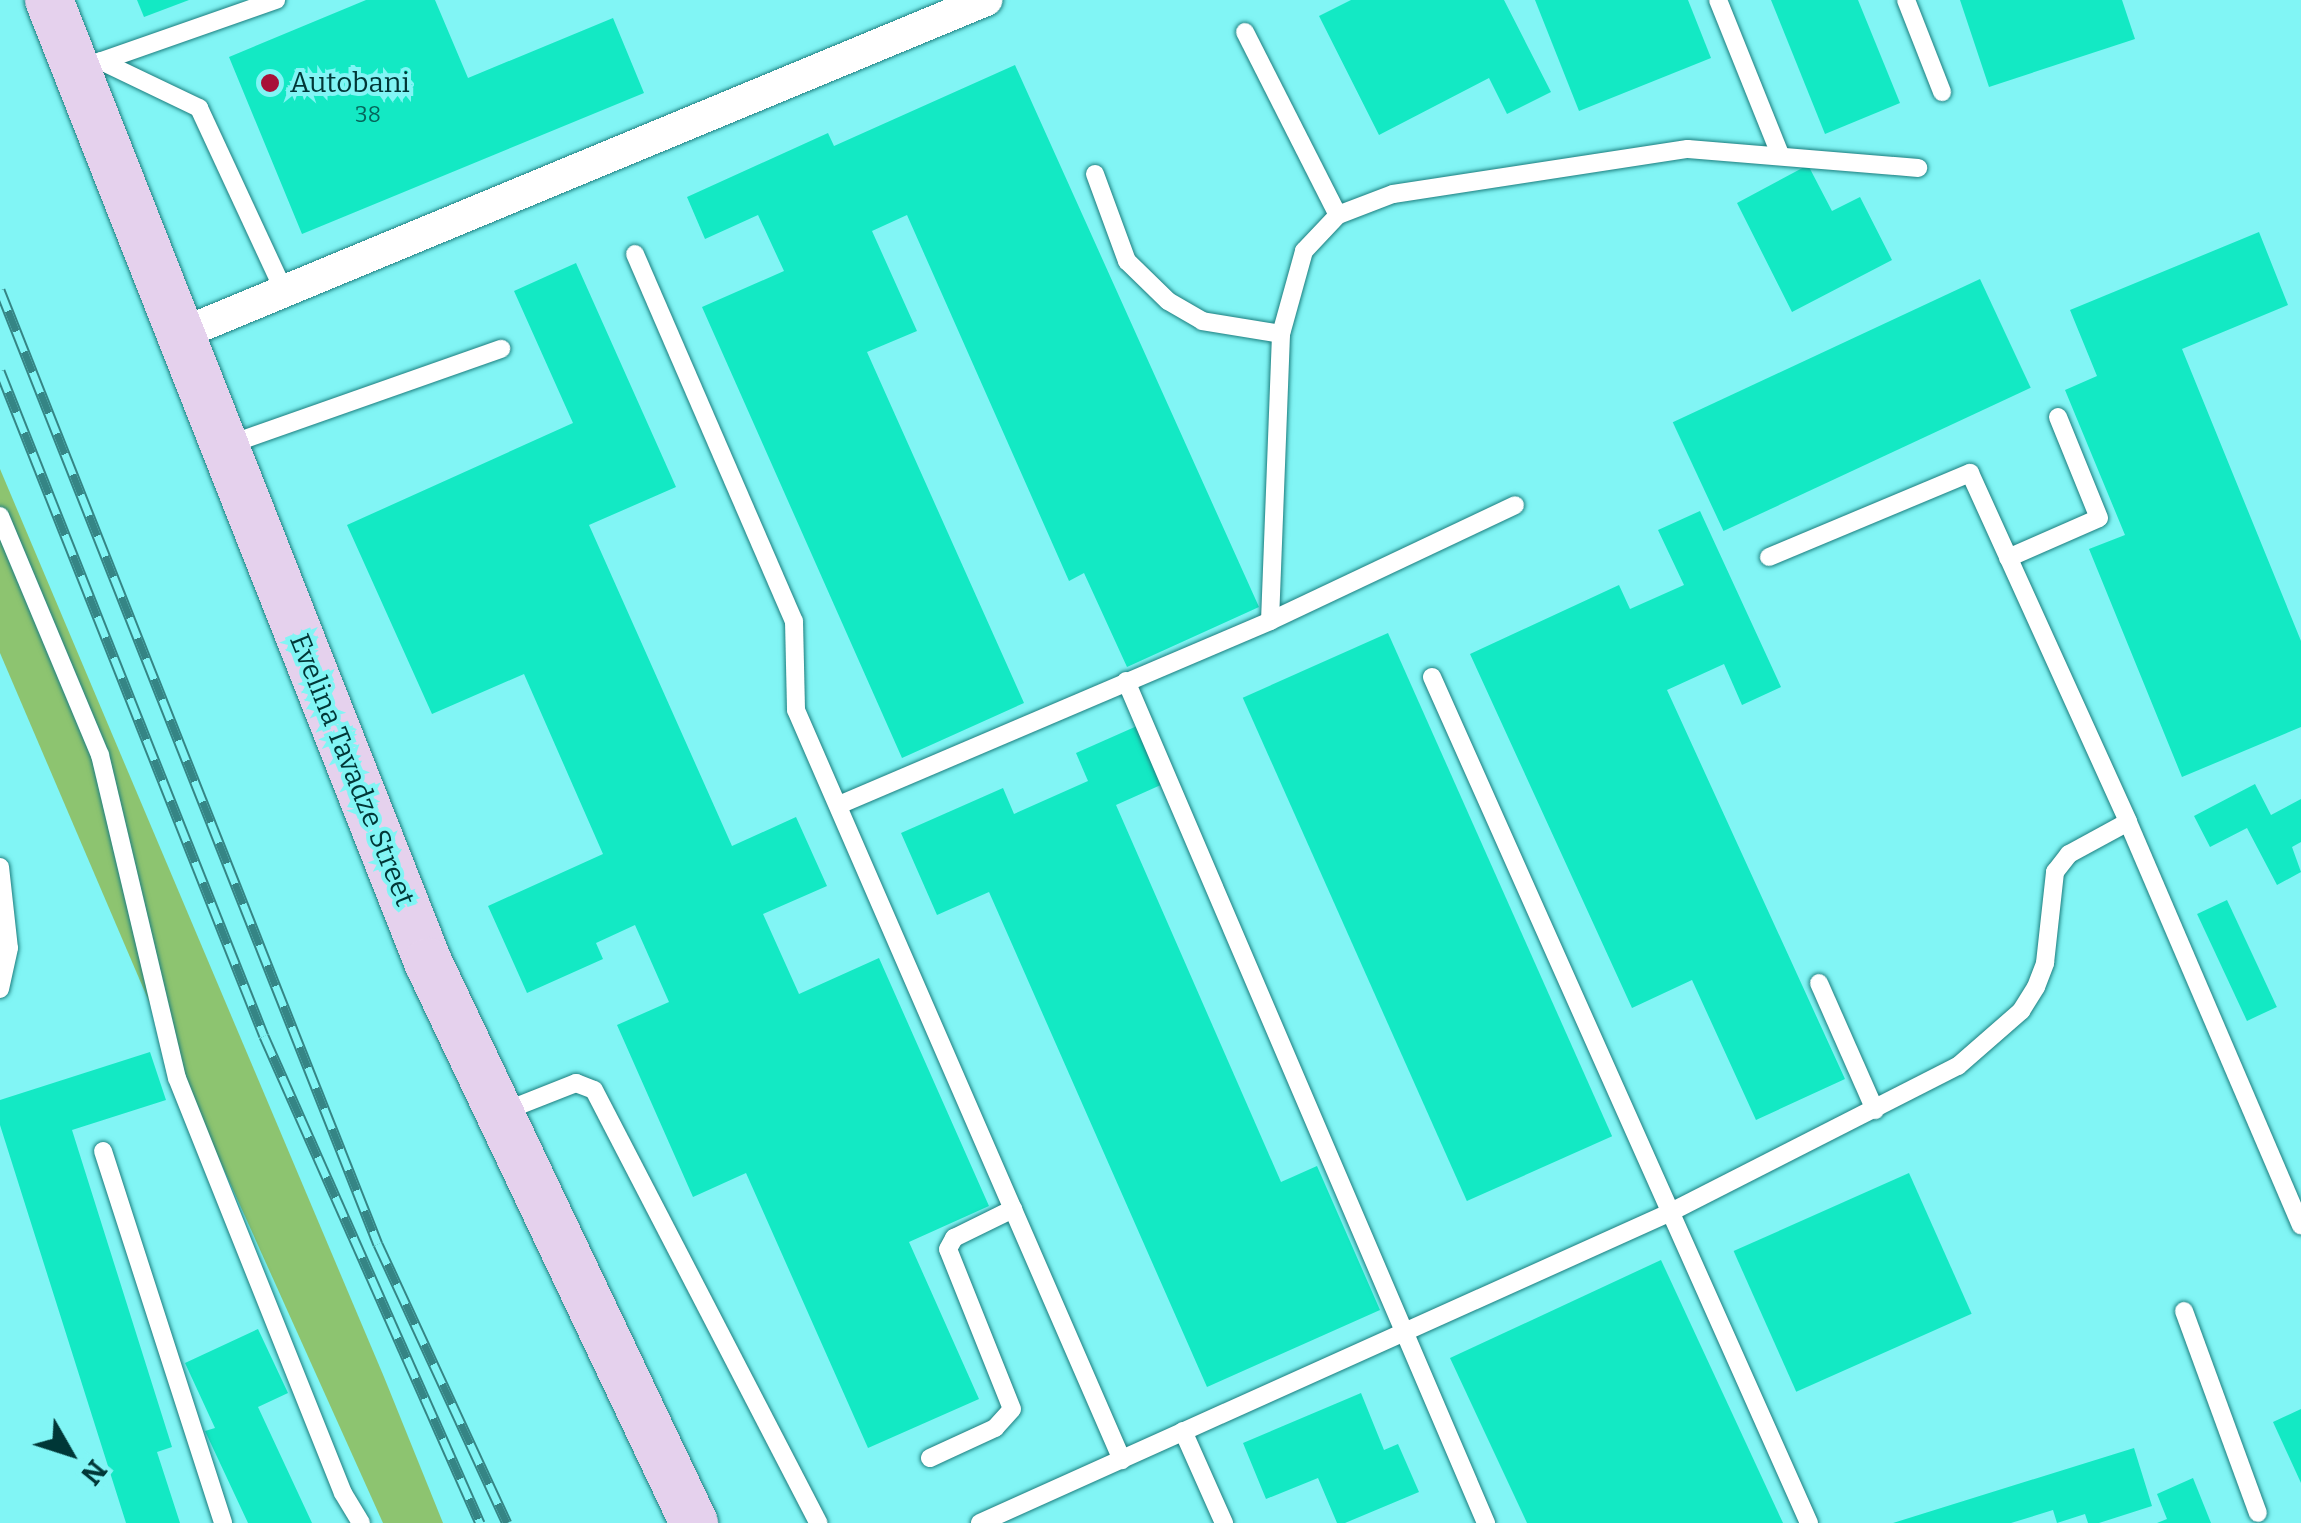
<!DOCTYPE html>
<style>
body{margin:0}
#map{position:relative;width:2301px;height:1523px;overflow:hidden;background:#81f5f5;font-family:Bitter,serif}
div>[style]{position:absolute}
.green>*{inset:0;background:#8dc470}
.building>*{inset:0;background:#13e9c4;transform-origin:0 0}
.roads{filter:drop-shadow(0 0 2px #1d7e7f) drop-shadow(0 0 2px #1d7e7f)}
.service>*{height:18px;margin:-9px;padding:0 9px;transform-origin:9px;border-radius:9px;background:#fff}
.minor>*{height:32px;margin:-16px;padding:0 16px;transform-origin:16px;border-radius:16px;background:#fff}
.secondary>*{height:48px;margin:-24px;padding:0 24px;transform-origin:24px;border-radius:24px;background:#e5d1ed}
.rail>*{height:11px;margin-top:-5.5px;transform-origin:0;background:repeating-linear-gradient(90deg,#81f5f5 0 22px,#358585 0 44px);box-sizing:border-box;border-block:2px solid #358585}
.dots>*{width:28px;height:28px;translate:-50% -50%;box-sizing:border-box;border:5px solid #81f5f5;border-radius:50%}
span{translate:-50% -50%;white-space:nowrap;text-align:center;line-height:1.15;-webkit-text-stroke:8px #81f5f5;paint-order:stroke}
.number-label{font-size:22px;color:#05645a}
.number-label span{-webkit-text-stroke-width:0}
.poi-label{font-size:28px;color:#003737}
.left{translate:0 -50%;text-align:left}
.street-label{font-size:28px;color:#003737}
.north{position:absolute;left:20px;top:1403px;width:100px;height:100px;-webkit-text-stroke:8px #81f5f5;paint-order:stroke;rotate:129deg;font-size:28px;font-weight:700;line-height:40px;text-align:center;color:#003737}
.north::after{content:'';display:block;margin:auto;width:35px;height:45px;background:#003737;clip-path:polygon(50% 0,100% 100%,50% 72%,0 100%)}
</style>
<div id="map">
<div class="green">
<div style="clip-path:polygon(0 469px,384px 1377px,443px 1523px,383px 1523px,162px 1032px,0 653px)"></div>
</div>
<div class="building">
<div style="clip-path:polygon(137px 0,189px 0,144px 17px)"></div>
<div style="clip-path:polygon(366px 0,435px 0,468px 78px,613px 18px,644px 93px,302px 234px,229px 57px)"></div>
<div style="clip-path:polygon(1351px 0,1504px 0,1551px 92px,1507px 114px,1489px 78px,1379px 135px,1319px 16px)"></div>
<div style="clip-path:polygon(1535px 0,1688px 0,1711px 58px,1579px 111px)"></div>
<div style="clip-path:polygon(1771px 0,1858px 0,1900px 103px,1825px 134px)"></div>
<div style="clip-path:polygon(1960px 0,2122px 0,2135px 39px,1989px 87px)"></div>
<div style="clip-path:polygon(1015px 65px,1259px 607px,1127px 667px,1084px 573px,1069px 581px,907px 215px,872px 231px,917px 331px,867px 352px,1024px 703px,902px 758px,702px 307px,784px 271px,758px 215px,705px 239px,687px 197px,828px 133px,834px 146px)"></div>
<div style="clip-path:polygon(1808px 165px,1832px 211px,1860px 197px,1892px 260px,1792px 312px,1737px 203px)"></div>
<div style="clip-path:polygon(2259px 232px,2288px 305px,2182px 349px,2301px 641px,2301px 727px,2182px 777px,2089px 549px,2125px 535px,2065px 390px,2097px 376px,2070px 310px)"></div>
<div style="clip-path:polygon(576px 263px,676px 487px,589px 525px,732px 846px,796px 817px,827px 886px,763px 914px,799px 994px,879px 958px,989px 1206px,909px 1242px,979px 1399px,868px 1448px,746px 1173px,693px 1197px,617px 1025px,669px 1002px,635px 925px,596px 943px,603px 959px,527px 993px,488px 906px,603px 854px,524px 674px,432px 714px,347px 525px,573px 423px,514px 291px)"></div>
<div style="left:1980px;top:279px;width:120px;height:339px;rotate:65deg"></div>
<div style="clip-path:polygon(1700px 511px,1781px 687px,1742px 705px,1724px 664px,1667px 690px,1845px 1079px,1756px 1120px,1692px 980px,1632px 1008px,1470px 654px,1619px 585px,1630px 609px,1684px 585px,1658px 530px)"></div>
<div style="left:1388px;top:633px;width:551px;height:159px;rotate:66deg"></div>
<div style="clip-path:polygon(1137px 726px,1163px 784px,1116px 805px,1281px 1182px,1317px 1166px,1380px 1310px,1207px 1387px,989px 892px,937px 915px,901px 833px,1003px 788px,1014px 814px,1088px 781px,1076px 753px)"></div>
<div style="clip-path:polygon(2255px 784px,2271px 815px,2301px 799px,2301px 842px,2292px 847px,2301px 872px,2277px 885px,2247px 828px,2210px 847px,2194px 816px)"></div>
<div style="left:2227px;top:900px;width:118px;height:33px;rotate:65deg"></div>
<div style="clip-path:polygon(150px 1052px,166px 1100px,72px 1130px,172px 1447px,157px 1452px,180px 1523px,126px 1523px,0 1125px,0 1100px)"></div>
<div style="left:1909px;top:1173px;width:154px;height:192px;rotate:66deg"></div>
<div style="clip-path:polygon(1661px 1260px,1783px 1523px,1527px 1523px,1450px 1358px)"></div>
<div style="clip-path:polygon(258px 1329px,288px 1393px,258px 1407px,312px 1523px,248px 1523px,205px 1431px,215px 1428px,185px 1363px)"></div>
<div style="clip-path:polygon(1361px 1393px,1384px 1450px,1398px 1444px,1419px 1492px,1345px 1523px,1337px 1523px,1318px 1478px,1266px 1499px,1243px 1443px)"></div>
<div style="clip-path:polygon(2301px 1409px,2301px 1483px,2273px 1422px)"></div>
<div style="clip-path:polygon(2134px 1448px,2152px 1506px,2099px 1523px,2088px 1523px,2085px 1514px,2057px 1523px,2053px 1510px,2011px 1523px,1893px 1523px)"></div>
<div style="clip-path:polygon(2193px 1478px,2211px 1523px,2157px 1523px,2167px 1519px,2157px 1494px)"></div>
</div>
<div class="roads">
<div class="service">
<div style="left:1718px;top:0;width:166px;rotate:68.1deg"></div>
<div style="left:1906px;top:0;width:99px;rotate:68.6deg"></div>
<div style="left:1245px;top:32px;width:205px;rotate:63.1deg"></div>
<div style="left:101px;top:61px;width:109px;rotate:25.6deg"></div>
<div style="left:199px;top:108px;width:202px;rotate:65.1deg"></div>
<div style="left:96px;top:63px;width:191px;rotate:-19.3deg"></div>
<div style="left:1095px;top:174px;width:93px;rotate:69.8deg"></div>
<div style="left:1127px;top:261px;width:57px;rotate:44.3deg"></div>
<div style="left:1168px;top:301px;width:39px;rotate:30deg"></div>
<div style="left:1202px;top:321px;width:80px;rotate:9.3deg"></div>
<div style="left:635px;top:254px;width:400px;rotate:66.6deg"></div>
<div style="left:794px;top:621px;width:89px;rotate:88.7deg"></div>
<div style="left:796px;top:710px;width:818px;rotate:66.51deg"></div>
<div style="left:225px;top:446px;width:293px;rotate:-19.4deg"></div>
<div style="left:0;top:516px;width:259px;rotate:67.3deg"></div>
<div style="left:100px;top:755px;width:332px;rotate:76.6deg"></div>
<div style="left:177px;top:1078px;width:447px;rotate:68.2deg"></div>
<div style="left:343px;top:1493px;width:35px;rotate:59deg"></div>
<div style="left:1769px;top:557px;width:218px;rotate:-22.7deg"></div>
<div style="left:1970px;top:473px;width:383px;rotate:65.6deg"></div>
<div style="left:2128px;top:822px;width:439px;rotate:66.8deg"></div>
<div style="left:2008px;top:558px;width:99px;rotate:-23.7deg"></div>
<div style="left:2099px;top:518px;width:109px;rotate:-112.1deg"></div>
<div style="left:1270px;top:621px;width:287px;rotate:-87.8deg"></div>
<div style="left:1281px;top:334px;width:86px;rotate:-74.5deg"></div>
<div style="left:1304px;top:251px;width:50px;rotate:-46.6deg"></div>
<div style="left:1338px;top:215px;width:59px;rotate:-20.9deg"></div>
<div style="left:1393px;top:194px;width:298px;rotate:-8.7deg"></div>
<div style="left:1688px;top:149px;width:231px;rotate:4.7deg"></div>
<div style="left:1432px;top:677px;width:926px;rotate:65.98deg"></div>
<div style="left:1126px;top:681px;width:916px;rotate:66.85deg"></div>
<div style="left:839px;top:805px;width:469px;rotate:-23.1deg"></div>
<div style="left:1270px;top:621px;width:271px;rotate:-25.3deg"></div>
<div style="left:0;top:867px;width:81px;rotate:83.7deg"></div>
<div style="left:9px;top:948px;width:42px;rotate:102.4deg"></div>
<div style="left:1819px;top:983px;width:139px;rotate:66.2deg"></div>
<div style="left:500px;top:1113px;width:82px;rotate:-21.5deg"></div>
<div style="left:576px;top:1083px;width:19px;rotate:21deg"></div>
<div style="left:594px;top:1090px;width:488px;rotate:62.6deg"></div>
<div style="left:103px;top:1151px;width:391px;rotate:72.1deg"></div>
<div style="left:2184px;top:1311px;width:215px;rotate:69.9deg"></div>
<div style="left:1183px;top:1431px;width:101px;rotate:66deg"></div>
<div style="left:930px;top:1458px;width:72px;rotate:-24.8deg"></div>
<div style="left:995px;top:1428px;width:25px;rotate:-48deg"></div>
<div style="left:1012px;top:1409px;width:172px;rotate:-111.8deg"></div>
<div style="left:948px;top:1249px;width:13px;rotate:-61deg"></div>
<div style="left:954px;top:1238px;width:66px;rotate:-26.2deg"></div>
<div style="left:980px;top:1523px;width:758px;rotate:-24.23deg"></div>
<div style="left:1671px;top:1212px;width:322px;rotate:-27deg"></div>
<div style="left:1958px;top:1066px;width:84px;rotate:-41.1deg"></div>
<div style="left:2021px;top:1011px;width:28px;rotate:-58deg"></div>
<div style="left:2036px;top:987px;width:26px;rotate:-69deg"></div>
<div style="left:2045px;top:963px;width:92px;rotate:-83.7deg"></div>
<div style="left:2055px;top:872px;width:23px;rotate:-52deg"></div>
<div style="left:2069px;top:854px;width:67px;rotate:-28.5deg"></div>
</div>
<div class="minor">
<div style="left:181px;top:334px;width:872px;rotate:-22.53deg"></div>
</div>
<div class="secondary">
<div style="left:49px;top:0;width:1034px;rotate:68.5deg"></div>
<div style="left:428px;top:962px;width:621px;rotate:64.63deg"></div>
</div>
</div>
<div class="rail">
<div style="left:0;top:290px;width:1026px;rotate:68.39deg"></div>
<div style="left:378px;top:1244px;width:307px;rotate:65.2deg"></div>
<div style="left:0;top:371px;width:715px;rotate:68.35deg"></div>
<div style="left:264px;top:1036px;width:533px;rotate:66.08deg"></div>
</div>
<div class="dots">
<div style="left:270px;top:83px;background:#a81038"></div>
</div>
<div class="number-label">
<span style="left:368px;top:115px">38</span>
</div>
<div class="poi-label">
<span class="left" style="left:290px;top:83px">Autobani</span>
</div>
<div class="street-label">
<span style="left:352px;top:770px;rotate:68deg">Evelina Tavadze Street</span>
</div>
<div class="north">N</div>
</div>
